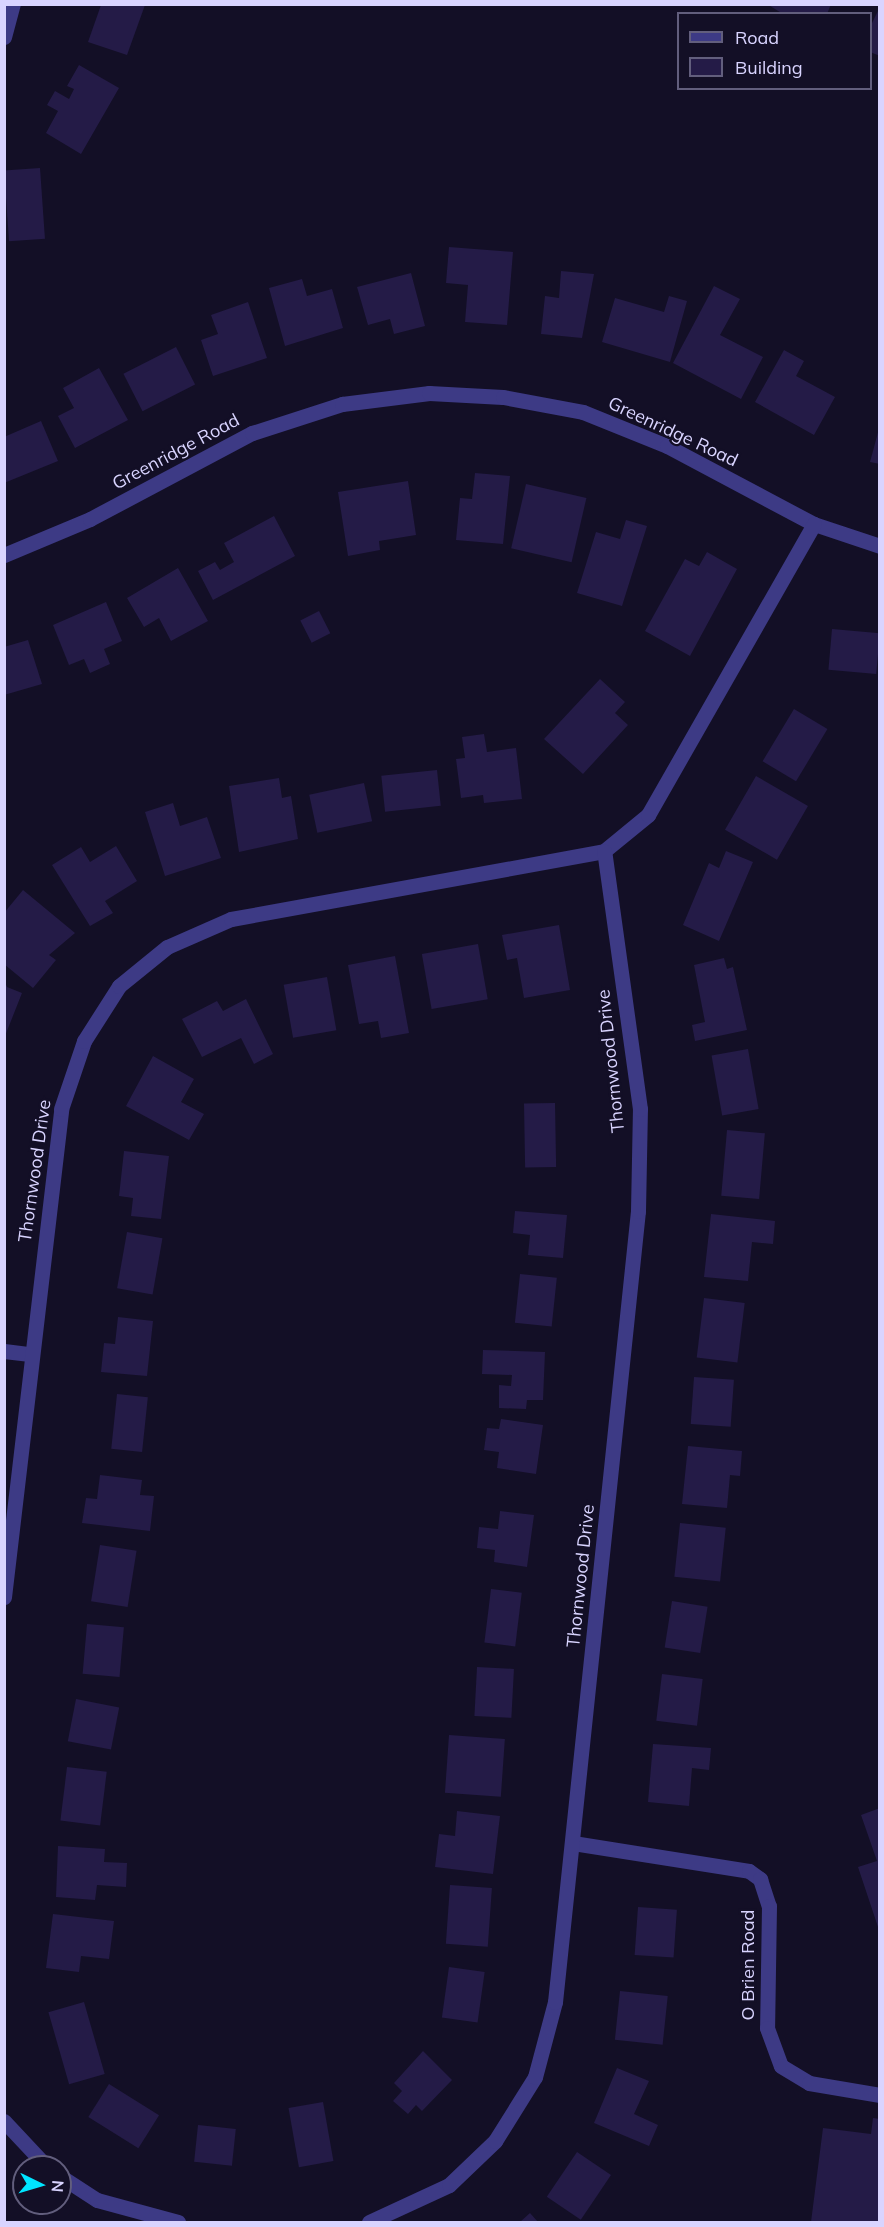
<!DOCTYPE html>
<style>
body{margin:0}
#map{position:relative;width:884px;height:2227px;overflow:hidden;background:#130f26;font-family:Mulish,sans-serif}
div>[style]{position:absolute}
.building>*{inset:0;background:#241b47;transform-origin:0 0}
.street>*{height:15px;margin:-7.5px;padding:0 7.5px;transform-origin:7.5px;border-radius:7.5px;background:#3d3a85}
span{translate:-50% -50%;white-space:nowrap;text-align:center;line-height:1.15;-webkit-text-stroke:4.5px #130f26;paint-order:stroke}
.street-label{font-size:18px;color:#d9d4ff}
.frame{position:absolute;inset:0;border:6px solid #d9d4ff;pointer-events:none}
.legend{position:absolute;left:677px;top:12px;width:195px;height:78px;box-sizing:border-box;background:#130f26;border:2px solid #625e7d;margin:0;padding:8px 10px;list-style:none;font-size:18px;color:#d9d4ff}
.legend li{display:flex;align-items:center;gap:12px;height:30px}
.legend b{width:30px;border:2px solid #625e7d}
.north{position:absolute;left:12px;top:2155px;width:60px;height:60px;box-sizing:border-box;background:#130f26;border:2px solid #625e7d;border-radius:50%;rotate:95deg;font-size:16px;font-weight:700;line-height:24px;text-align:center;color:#d9d4ff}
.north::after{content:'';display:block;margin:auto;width:21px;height:27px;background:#00e5ff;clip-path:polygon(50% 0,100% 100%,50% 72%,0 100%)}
</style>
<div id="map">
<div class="building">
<div style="clip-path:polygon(767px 4px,831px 4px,827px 14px,783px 14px)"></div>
<div style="clip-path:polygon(101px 5px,145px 5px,127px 55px,88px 42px)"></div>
<div style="clip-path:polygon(880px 7px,880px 56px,870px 52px,870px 27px)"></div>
<div style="clip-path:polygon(79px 65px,119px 88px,81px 154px,46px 133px,58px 111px,47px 105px,55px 91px,69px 99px,74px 89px,67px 86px)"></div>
<div style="left:40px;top:168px;width:71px;height:36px;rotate:86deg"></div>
<div style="clip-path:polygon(449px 247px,513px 252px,507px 325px,465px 322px,468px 285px,446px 283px)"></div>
<div style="clip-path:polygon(561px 271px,594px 274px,582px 338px,541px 334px,545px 296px,559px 298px)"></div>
<div style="clip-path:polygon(411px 273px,425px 326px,394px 334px,390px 319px,368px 325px,357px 287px)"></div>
<div style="clip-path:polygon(302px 279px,307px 296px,332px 289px,343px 328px,285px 346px,269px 288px)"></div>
<div style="clip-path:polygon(714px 286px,740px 299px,720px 335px,763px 357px,741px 399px,673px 363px)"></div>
<div style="clip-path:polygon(669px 296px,687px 301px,670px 362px,602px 342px,615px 298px,664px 312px)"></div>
<div style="clip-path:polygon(248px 302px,267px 358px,213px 376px,201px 340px,218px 334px,211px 315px)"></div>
<div style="left:176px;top:347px;width:42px;height:59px;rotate:63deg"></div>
<div style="clip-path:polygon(784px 350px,804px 361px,796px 376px,835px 397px,814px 435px,755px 402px)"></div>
<div style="clip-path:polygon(99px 368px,128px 420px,75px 448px,58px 416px,74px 408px,63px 388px)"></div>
<div style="clip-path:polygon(41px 421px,58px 461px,4px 483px,4px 437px)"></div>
<div style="clip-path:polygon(880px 425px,880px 464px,870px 462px)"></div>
<div style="clip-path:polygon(475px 473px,510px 476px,503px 544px,456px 540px,460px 498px,472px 499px)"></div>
<div style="clip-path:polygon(408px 481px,416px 535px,379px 541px,380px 550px,348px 556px,338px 492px)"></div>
<div style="left:526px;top:484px;width:62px;height:66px;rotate:13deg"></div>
<div style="clip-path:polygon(274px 516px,295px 556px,213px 600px,198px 571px,215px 562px,220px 570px,234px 562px,224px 543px)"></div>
<div style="clip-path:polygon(626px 520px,647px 526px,622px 606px,577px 593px,596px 532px,620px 539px)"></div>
<div style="clip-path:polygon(707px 552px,737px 569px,690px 656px,645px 631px,685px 559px,699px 566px)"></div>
<div style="clip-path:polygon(178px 568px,208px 621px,171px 641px,159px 618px,144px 627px,127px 598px)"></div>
<div style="clip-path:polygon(106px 602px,122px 641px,104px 649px,110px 664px,90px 673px,84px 659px,69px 665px,53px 625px)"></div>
<div style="left:319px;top:611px;width:25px;height:21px;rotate:63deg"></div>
<div style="left:832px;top:629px;width:48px;height:41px;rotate:5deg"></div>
<div style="clip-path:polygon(28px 640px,42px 684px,4px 695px,4px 647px)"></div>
<div style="clip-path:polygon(600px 679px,625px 702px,615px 713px,628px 725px,583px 774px,544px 739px)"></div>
<div style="left:794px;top:709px;width:39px;height:61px;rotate:31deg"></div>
<div style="clip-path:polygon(484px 734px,487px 752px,516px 748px,522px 799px,484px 803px,483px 795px,461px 798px,456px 759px,465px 758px,462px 737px)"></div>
<div style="left:437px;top:770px;width:36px;height:56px;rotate:84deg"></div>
<div style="left:756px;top:776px;width:60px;height:62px;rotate:30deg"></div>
<div style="clip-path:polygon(279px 778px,282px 798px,291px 796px,298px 839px,239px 852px,229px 786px)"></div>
<div style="left:364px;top:783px;width:39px;height:56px;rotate:78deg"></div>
<div style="clip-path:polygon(173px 803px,180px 826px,207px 817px,221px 858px,165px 876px,145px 812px)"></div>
<div style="clip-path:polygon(116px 846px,137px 881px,105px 901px,113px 913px,90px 926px,52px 865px,81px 847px,90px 862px)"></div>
<div style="clip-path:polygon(726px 851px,753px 862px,719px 941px,683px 925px,709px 863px,719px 868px)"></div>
<div style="clip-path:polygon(23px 890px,75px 933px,49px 955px,56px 960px,33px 988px,4px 964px,4px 913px)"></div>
<div style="clip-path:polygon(559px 925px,570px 990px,524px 998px,517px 958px,507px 960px,502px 935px)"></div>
<div style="left:478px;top:944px;width:56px;height:57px;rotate:80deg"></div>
<div style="clip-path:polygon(395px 956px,409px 1033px,381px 1038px,378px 1021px,359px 1024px,348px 965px)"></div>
<div style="clip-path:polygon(724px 958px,727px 969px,733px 967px,747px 1030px,695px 1041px,692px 1025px,705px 1022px,694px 965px)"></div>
<div style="left:327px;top:977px;width:54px;height:44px;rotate:80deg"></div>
<div style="clip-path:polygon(4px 980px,7px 987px,22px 993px,5px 1036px)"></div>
<div style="clip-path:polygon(246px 999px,273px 1054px,254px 1064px,241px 1038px,202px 1057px,182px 1019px,217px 1001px,223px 1011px)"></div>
<div style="left:748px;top:1049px;width:61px;height:37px;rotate:80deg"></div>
<div style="clip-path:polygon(153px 1056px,194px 1079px,181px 1102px,204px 1114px,189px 1140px,126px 1106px)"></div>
<div style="left:555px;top:1103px;width:64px;height:31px;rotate:89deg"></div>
<div style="left:727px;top:1130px;width:38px;height:66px;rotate:5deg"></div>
<div style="clip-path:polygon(124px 1151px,169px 1156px,161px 1219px,131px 1216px,133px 1198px,119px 1196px)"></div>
<div style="clip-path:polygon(515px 1211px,567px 1215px,563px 1258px,528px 1255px,530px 1235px,513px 1233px)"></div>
<div style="clip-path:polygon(711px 1214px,775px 1221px,773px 1244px,752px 1242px,748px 1281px,704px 1277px)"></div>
<div style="left:127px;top:1232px;width:36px;height:57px;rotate:10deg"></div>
<div style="left:520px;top:1274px;width:37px;height:49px;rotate:6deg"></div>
<div style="left:704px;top:1298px;width:41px;height:60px;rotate:7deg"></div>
<div style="clip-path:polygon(118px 1317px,153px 1321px,147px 1376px,101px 1372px,104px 1343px,115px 1344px)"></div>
<div style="clip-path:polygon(483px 1350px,545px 1352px,543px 1400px,527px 1400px,526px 1409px,499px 1408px,499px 1385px,511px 1386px,512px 1375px,482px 1374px)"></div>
<div style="left:694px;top:1377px;width:40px;height:47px;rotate:4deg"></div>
<div style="left:117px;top:1394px;width:31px;height:55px;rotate:6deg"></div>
<div style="clip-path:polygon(501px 1419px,543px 1425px,536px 1474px,497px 1468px,499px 1452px,484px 1450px,487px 1428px,499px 1429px)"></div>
<div style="clip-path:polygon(688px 1446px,742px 1451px,740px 1476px,730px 1475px,727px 1508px,682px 1504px)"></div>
<div style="clip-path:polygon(100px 1475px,142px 1480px,140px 1495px,154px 1496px,150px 1531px,82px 1523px,86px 1498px,97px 1499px)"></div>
<div style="clip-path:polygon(500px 1511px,534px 1515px,527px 1567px,494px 1562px,495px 1550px,477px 1548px,479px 1527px,498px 1529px)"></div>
<div style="left:680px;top:1523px;width:46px;height:54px;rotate:6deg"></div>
<div style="left:100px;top:1545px;width:37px;height:57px;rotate:9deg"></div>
<div style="left:491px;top:1589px;width:31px;height:54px;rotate:7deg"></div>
<div style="left:672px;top:1601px;width:36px;height:47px;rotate:9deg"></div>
<div style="left:87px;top:1624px;width:37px;height:50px;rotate:5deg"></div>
<div style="left:477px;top:1667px;width:37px;height:49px;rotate:3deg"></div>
<div style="left:662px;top:1674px;width:41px;height:47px;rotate:7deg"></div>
<div style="left:76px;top:1699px;width:44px;height:43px;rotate:11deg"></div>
<div style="left:449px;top:1735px;width:56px;height:58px;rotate:4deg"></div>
<div style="clip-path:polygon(653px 1744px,711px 1748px,709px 1770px,692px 1768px,689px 1806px,648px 1802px)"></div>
<div style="left:67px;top:1767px;width:40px;height:54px;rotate:7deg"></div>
<div style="clip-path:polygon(880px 1808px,880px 1930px,879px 1930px,858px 1867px,877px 1861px,861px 1815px)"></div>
<div style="clip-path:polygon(457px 1811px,500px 1816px,493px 1874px,435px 1867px,439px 1834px,455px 1836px)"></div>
<div style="clip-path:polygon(58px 1846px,105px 1849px,104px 1862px,127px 1863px,126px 1887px,97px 1885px,95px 1900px,56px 1897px)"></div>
<div style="left:450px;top:1885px;width:42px;height:59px;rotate:4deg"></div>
<div style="left:638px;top:1907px;width:39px;height:48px;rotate:4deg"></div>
<div style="clip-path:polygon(53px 1914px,114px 1921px,109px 1959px,81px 1956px,79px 1972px,46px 1968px)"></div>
<div style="left:449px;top:1967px;width:36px;height:51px;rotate:8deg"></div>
<div style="left:620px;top:1991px;width:48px;height:49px;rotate:6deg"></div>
<div style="left:84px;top:2002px;width:75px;height:37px;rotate:74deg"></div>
<div style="clip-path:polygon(423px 2051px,452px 2080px,422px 2111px,416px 2105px,408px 2114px,393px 2101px,402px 2091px,394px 2083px)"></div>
<div style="clip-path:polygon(617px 2068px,649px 2081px,634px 2114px,658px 2125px,649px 2146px,594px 2123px)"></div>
<div style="left:109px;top:2084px;width:59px;height:39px;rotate:32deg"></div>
<div style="left:323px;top:2102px;width:60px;height:35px;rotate:80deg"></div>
<div style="clip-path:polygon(873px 2118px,880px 2119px,880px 2222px,811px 2222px,823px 2128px,871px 2134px)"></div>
<div style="left:198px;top:2125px;width:38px;height:37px;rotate:6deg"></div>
<div style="left:577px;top:2152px;width:41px;height:54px;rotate:34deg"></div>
<div style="clip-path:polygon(530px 2213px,538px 2222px,520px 2222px)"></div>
</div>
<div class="street">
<div style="left:4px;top:37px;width:34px;rotate:-75deg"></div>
<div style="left:4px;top:555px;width:93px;rotate:-22.7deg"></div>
<div style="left:90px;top:519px;width:183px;rotate:-28deg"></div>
<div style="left:252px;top:433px;width:95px;rotate:-17.9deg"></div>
<div style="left:342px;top:404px;width:88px;rotate:-7.2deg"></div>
<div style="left:429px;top:393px;width:74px;rotate:3.1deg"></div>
<div style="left:503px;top:397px;width:81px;rotate:10.6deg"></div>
<div style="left:583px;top:412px;width:91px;rotate:22deg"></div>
<div style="left:667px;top:446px;width:166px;rotate:28deg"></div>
<div style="left:814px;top:524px;width:70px;rotate:18.4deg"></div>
<div style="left:4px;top:1351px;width:26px;rotate:7deg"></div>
<div style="left:4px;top:1597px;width:491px;rotate:-83.3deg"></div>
<div style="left:61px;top:1109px;width:72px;rotate:-71.3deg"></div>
<div style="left:84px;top:1041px;width:65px;rotate:-57.5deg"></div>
<div style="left:119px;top:986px;width:62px;rotate:-39.1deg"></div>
<div style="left:167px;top:947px;width:70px;rotate:-23.6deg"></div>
<div style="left:231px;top:919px;width:379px;rotate:-10.3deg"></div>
<div style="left:604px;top:851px;width:57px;rotate:-39.3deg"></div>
<div style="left:648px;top:815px;width:335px;rotate:-60.3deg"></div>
<div style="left:573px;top:1843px;width:178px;rotate:9deg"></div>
<div style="left:749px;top:1871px;width:14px;rotate:36deg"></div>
<div style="left:760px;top:1879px;width:28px;rotate:72deg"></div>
<div style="left:769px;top:1906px;width:122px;rotate:90.9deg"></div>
<div style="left:767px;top:2028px;width:40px;rotate:69.8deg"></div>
<div style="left:781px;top:2066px;width:33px;rotate:31deg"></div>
<div style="left:809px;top:2083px;width:72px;rotate:9.6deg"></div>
<div style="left:4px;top:2121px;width:63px;rotate:46.9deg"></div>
<div style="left:60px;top:2176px;width:44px;rotate:33deg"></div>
<div style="left:97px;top:2200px;width:84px;rotate:15.2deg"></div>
<div style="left:369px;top:2222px;width:88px;rotate:-24.8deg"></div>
<div style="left:449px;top:2185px;width:64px;rotate:-43.7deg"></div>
<div style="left:495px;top:2141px;width:75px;rotate:-58deg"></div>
<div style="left:535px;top:2077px;width:78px;rotate:-75.1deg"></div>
<div style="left:555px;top:2002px;width:795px;rotate:-84.01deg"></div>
<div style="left:638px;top:1211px;width:102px;rotate:-88.9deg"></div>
<div style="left:640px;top:1109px;width:260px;rotate:-97.9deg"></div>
</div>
<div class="street-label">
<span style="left:673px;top:432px;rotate:25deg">Greenridge Road</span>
<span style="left:176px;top:452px;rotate:-28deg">Greenridge Road</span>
<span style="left:611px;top:1061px;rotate:-96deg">Thornwood Drive</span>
<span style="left:35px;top:1171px;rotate:-82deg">Thornwood Drive</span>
<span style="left:581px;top:1576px;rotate:-84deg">Thornwood Drive</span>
<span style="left:748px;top:1965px;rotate:-90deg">O Brien Road</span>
</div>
<div class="frame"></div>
<ul class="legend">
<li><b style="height:8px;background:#3d3a85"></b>Road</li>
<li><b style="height:16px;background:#241b47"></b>Building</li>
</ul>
<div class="north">N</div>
</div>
